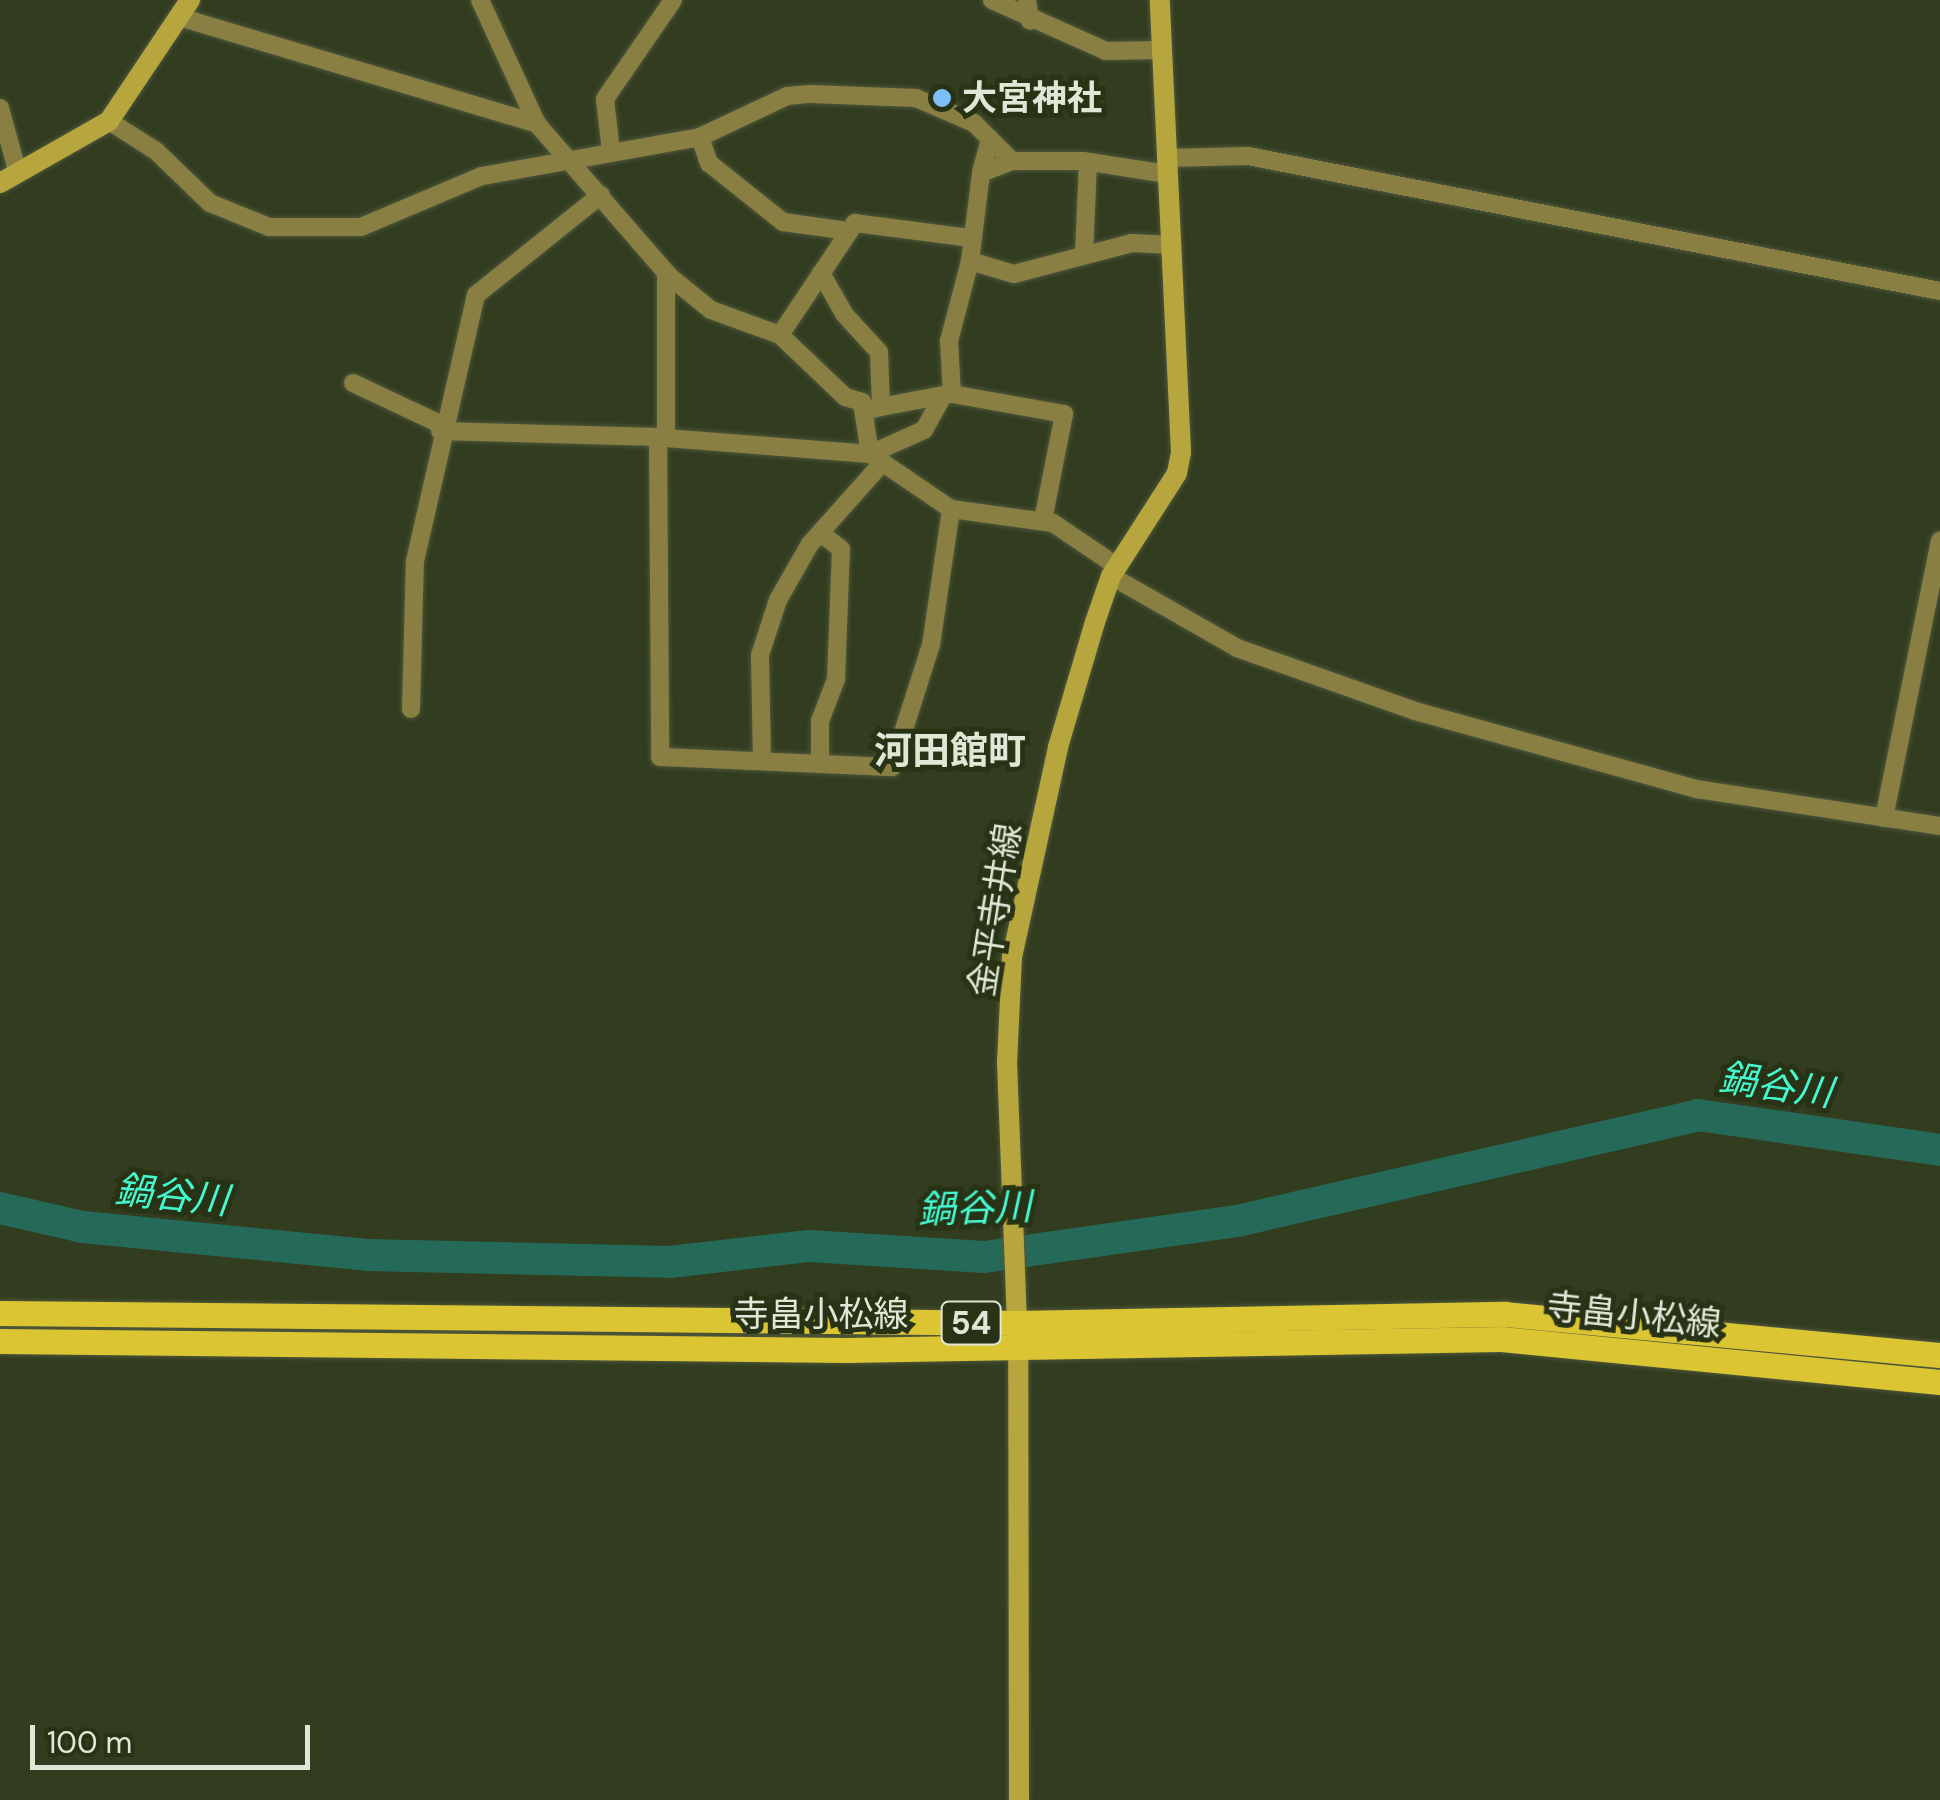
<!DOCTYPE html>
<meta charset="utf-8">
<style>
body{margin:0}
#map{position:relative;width:1940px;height:1800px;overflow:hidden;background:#323c1f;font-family:"DM Sans","Noto Sans JP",sans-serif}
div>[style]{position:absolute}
.river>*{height:32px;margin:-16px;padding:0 16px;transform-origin:16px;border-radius:16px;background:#256a59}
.roads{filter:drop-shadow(0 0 2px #4e573c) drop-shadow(0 0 2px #4e573c)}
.street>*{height:18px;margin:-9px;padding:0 9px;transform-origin:9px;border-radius:9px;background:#897f42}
.secondary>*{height:20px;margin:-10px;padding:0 10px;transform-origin:10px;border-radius:10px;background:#b7a63d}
.primary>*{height:25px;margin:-12.5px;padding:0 12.5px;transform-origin:12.5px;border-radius:12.5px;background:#dbc532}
.dots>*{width:28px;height:28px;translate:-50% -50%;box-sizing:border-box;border:5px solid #283215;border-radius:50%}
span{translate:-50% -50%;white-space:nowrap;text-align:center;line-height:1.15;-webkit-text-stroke:10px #283215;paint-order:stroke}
.shield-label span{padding:2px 8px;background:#283215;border:2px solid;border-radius:8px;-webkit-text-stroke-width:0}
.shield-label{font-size:32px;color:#e0e7d6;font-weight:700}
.poi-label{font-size:35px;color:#e0e7d6;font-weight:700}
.left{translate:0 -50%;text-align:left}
.street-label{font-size:35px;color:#e0e7d6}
.neighbourhood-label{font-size:38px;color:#e0e7d6;font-weight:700}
.water-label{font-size:38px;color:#44f9d0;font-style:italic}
.scale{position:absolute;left:30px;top:1725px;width:280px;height:45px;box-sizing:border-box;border:5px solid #e0e7d6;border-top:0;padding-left:12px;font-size:30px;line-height:35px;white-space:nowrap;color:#e0e7d6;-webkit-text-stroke:8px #283215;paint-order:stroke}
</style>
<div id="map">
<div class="river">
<div style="left:0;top:1208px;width:85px;rotate:12.9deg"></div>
<div style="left:83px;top:1227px;width:285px;rotate:5.6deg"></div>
<div style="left:367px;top:1255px;width:303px;rotate:1.3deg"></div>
<div style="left:670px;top:1262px;width:140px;rotate:-6.6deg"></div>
<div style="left:809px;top:1246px;width:175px;rotate:3.6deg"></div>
<div style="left:984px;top:1257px;width:256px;rotate:-8.1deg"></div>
<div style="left:1237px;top:1221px;width:473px;rotate:-12.9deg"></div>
<div style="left:1698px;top:1115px;width:245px;rotate:8.2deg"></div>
</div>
<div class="roads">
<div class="street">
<div style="left:480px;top:0;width:136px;rotate:65.3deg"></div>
<div style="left:537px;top:124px;width:201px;rotate:49deg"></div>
<div style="left:669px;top:276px;width:54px;rotate:39deg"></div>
<div style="left:711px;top:310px;width:73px;rotate:19.9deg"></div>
<div style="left:780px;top:335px;width:90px;rotate:43.6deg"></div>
<div style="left:845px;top:397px;width:18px;rotate:16deg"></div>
<div style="left:862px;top:402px;width:53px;rotate:81.3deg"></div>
<div style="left:870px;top:454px;width:98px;rotate:34.2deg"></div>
<div style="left:951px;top:509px;width:103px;rotate:7.8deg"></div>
<div style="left:1053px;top:523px;width:78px;rotate:34.1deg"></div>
<div style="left:992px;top:0;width:125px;rotate:24.1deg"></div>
<div style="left:1106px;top:51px;width:56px;rotate:-1deg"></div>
<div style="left:1027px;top:0;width:21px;rotate:82deg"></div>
<div style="left:179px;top:17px;width:374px;rotate:16.6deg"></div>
<div style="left:0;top:108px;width:64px;rotate:74.7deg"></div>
<div style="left:109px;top:121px;width:56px;rotate:32.6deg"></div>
<div style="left:156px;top:151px;width:75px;rotate:43.9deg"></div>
<div style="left:210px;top:203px;width:64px;rotate:22.1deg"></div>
<div style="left:269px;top:227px;width:92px"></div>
<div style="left:361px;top:227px;width:131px;rotate:-22.9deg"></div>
<div style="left:482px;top:176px;width:221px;rotate:-10.1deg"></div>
<div style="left:700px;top:137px;width:96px;rotate:-25.2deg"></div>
<div style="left:787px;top:96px;width:24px;rotate:-5deg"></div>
<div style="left:811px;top:94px;width:105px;rotate:2.2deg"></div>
<div style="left:916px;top:98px;width:63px;rotate:23.3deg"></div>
<div style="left:974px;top:123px;width:54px;rotate:45deg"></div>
<div style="left:1012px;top:161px;width:71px"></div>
<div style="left:1083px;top:161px;width:85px;rotate:8.8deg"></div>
<div style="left:700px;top:137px;width:28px;rotate:71deg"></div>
<div style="left:709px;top:163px;width:95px;rotate:38.6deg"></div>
<div style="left:783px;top:222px;width:67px;rotate:7.8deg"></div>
<div style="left:990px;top:139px;width:35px;rotate:105deg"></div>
<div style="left:981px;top:173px;width:33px;rotate:-21deg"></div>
<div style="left:611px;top:151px;width:52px;rotate:-96.6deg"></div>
<div style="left:605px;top:99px;width:120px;rotate:-55.5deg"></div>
<div style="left:1167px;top:158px;width:81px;rotate:-1.4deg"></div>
<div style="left:1248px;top:156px;width:705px;rotate:11.04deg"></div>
<div style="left:981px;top:173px;width:89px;rotate:97.1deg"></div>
<div style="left:970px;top:261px;width:83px;rotate:104.7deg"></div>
<div style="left:949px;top:341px;width:53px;rotate:86.8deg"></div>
<div style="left:952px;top:394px;width:114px;rotate:10.1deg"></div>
<div style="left:1064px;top:414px;width:108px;rotate:101.2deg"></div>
<div style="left:1084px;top:254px;width:92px;rotate:-87.5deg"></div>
<div style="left:970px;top:261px;width:46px;rotate:16.5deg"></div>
<div style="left:1014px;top:274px;width:122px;rotate:-14.7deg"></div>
<div style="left:1132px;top:243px;width:40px;rotate:2.9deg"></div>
<div style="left:666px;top:273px;width:165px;rotate:90deg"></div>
<div style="left:666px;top:438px;width:205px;rotate:4.5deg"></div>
<div style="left:870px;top:454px;width:59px;rotate:-24deg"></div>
<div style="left:924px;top:430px;width:39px;rotate:-61deg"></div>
<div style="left:821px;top:273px;width:48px;rotate:60.3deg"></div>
<div style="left:845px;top:315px;width:50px;rotate:47.4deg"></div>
<div style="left:879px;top:352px;width:55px;rotate:87.9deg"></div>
<div style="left:881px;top:407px;width:18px;rotate:167deg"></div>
<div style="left:780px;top:335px;width:135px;rotate:-56.2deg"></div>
<div style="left:855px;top:223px;width:116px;rotate:7.4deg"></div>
<div style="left:353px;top:383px;width:98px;rotate:25.3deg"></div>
<div style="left:881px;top:407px;width:69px;rotate:-10.8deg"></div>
<div style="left:440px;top:431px;width:218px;rotate:1.6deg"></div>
<div style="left:666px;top:438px;width:8px;rotate:-173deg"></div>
<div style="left:658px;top:437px;width:320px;rotate:89.6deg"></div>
<div style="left:660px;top:757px;width:232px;rotate:2.5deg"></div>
<div style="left:892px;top:767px;width:128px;rotate:-72.3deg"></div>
<div style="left:931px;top:645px;width:137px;rotate:-81.6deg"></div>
<div style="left:1111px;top:576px;width:145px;rotate:29.7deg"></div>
<div style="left:1237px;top:648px;width:189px;rotate:19.5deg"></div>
<div style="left:1415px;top:711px;width:292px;rotate:15.5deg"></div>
<div style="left:1696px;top:789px;width:247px;rotate:8.6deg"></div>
<div style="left:411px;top:709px;width:148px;rotate:-88.5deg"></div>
<div style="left:415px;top:561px;width:273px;rotate:-77.1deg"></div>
<div style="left:476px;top:295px;width:160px;rotate:-38.7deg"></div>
<div style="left:762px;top:761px;width:106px;rotate:-91.1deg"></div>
<div style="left:760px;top:655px;width:58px;rotate:-71.9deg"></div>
<div style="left:778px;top:600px;width:64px;rotate:-60.3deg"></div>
<div style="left:810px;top:544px;width:110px;rotate:-48.3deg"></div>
<div style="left:820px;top:764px;width:43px;rotate:-90deg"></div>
<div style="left:820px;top:721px;width:45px;rotate:-69.1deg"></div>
<div style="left:836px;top:679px;width:130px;rotate:-87.8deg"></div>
<div style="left:841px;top:549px;width:23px;rotate:-142deg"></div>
<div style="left:1884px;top:818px;width:283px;rotate:-78.6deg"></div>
</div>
<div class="secondary">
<div style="left:0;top:183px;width:125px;rotate:-29.6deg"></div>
<div style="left:109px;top:121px;width:146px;rotate:-56.2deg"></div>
<div style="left:1019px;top:1800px;width:451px;rotate:-90.1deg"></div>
<div style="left:1018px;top:1349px;width:286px;rotate:-92.2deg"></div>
<div style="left:1007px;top:1063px;width:106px;rotate:-87.3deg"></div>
<div style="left:1012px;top:957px;width:215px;rotate:-77.6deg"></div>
<div style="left:1058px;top:747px;width:130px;rotate:-73.5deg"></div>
<div style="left:1095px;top:622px;width:49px;rotate:-70.8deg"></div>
<div style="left:1111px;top:576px;width:122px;rotate:-57.3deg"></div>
<div style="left:1177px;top:473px;width:21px;rotate:-79deg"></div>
<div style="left:1181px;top:452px;width:452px;rotate:-92.7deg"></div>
</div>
<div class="primary">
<div style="left:0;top:1313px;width:1017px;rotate:0.56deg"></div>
<div style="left:1017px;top:1323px;width:488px;rotate:-1.1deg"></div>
<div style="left:1505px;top:1314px;width:437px;rotate:5.4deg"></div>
<div style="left:0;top:1341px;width:846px;rotate:0.61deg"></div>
<div style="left:846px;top:1350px;width:655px;rotate:-0.96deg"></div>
<div style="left:1501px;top:1339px;width:441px;rotate:5.6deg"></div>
</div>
</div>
<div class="dots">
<div style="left:942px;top:98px;background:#7dbef9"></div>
</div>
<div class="shield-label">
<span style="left:971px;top:1323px">54</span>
</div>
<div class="poi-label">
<span class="left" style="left:962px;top:98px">大宮神社</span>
</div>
<div class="street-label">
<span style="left:995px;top:910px;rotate:-81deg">金平寺井線</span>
<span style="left:821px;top:1314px">寺畠小松線</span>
<span style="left:1634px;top:1315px;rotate:6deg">寺畠小松線</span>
</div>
<div class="neighbourhood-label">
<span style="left:950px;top:752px">河田館町</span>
</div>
<div class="water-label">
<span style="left:1776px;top:1086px;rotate:8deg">鍋谷川</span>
<span style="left:172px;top:1196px;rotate:6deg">鍋谷川</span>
<span style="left:975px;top:1209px;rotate:-2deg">鍋谷川</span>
</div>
<div class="scale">100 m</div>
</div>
